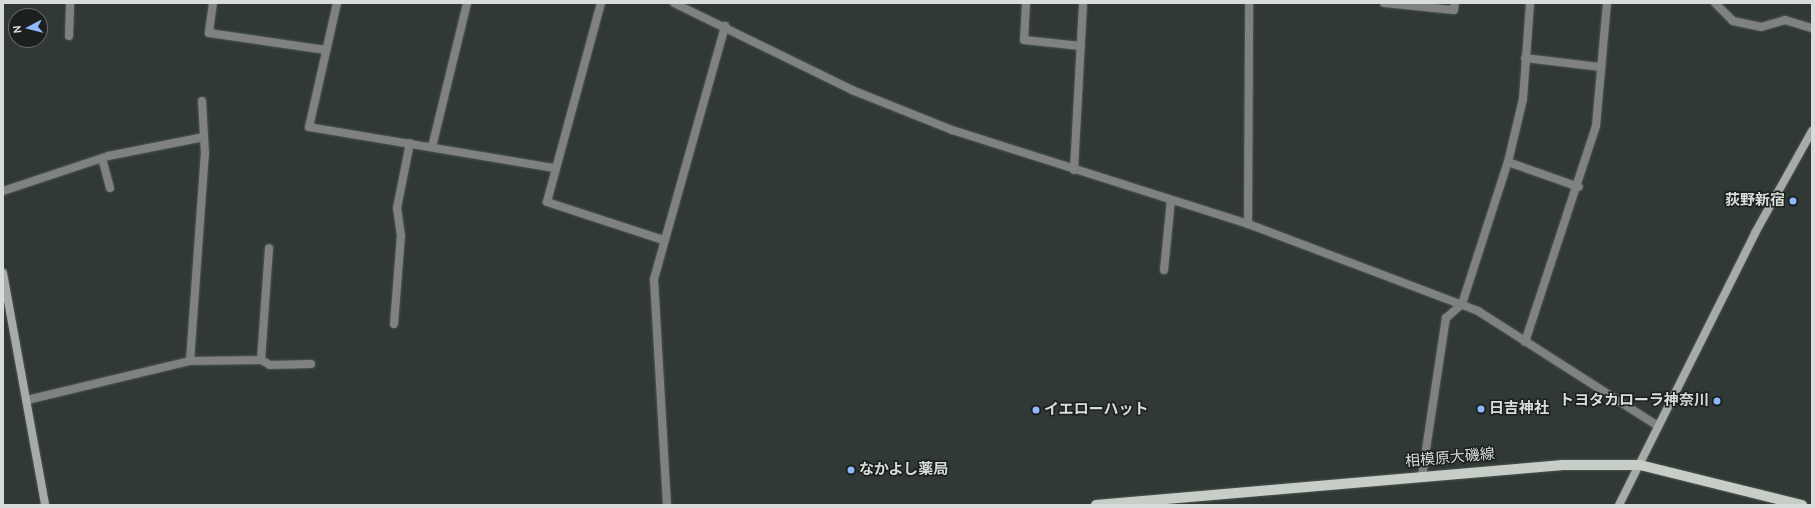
<!DOCTYPE html>
<meta charset="utf-8">
<style>
body{margin:0}
#map{position:relative;width:1815px;height:508px;overflow:hidden;background:#303935;font-family:Cabin,"Noto Sans JP",sans-serif}
div>[style]{position:absolute}
.roads{filter:drop-shadow(0 0 1px #4e5753) drop-shadow(0 0 1px #4e5753)}
.lane>*{height:8px;margin:-4px;padding:0 4px;transform-origin:4px;border-radius:4px;background:#7f827f}
.street>*{height:8px;margin:-4px;padding:0 4px;transform-origin:4px;border-radius:4px;background:#7f827f}
.secondary>*{height:8px;margin:-4px;padding:0 4px;transform-origin:4px;border-radius:4px;background:#a7aca8}
.primary>*{height:10px;margin:-5px;padding:0 5px;transform-origin:5px;border-radius:5px;background:#c7cdc7}
.dots>*{width:11px;height:11px;translate:-50% -50%;box-sizing:border-box;border:2px solid #1b1f1d;border-radius:50%}
span{translate:-50% -50%;white-space:nowrap;text-align:center;line-height:1.15;-webkit-text-stroke:3px #1b1f1d;paint-order:stroke}
.poi-label{font-size:15px;color:#d8ddda;font-weight:700}
.right{translate:-100% -50%;text-align:right}
.left{translate:0 -50%;text-align:left}
.street-label{font-size:15px;color:#d8ddda}
.frame{position:absolute;inset:0;border:4px solid #d8ddda;pointer-events:none}
.north{position:absolute;left:8px;top:8px;width:40px;height:40px;box-sizing:border-box;background:#1b1f1d;border:1px solid #676b69;border-radius:50%;rotate:263deg;font-size:11px;font-weight:700;line-height:16px;text-align:center;color:#d8ddda}
.north::after{content:'';display:block;margin:auto;width:14px;height:18px;background:#90b8fd;clip-path:polygon(50% 0,100% 100%,50% 72%,0 100%)}
</style>
<div id="map">
<div class="roads">
<div class="lane">
<div style="left:1715px;top:3px;width:25px;rotate:45deg"></div>
<div style="left:1733px;top:21px;width:29px;rotate:12deg"></div>
<div style="left:1761px;top:27px;width:25px;rotate:-16deg"></div>
<div style="left:1785px;top:20px;width:28px;rotate:17deg"></div>
<div style="left:1525px;top:58px;width:77px;rotate:6.8deg"></div>
<div style="left:102px;top:158px;width:31px;rotate:75deg"></div>
<div style="left:1508px;top:162px;width:75px;rotate:19.4deg"></div>
<div style="left:3px;top:191px;width:111px;rotate:-18.4deg"></div>
<div style="left:108px;top:156px;width:98px;rotate:-11.2deg"></div>
<div style="left:1164px;top:270px;width:70px;rotate:-84.3deg"></div>
<div style="left:394px;top:324px;width:88px;rotate:-85.5deg"></div>
<div style="left:401px;top:236px;width:28px;rotate:-98deg"></div>
<div style="left:397px;top:208px;width:66px;rotate:-78.7deg"></div>
<div style="left:1525px;top:342px;width:227px;rotate:-71.8deg"></div>
<div style="left:1596px;top:126px;width:123px;rotate:-84.9deg"></div>
<div style="left:261px;top:360px;width:112px;rotate:-85.9deg"></div>
</div>
<div class="street">
<div style="left:213px;top:3px;width:30px;rotate:98deg"></div>
<div style="left:209px;top:33px;width:118px;rotate:8.3deg"></div>
<div style="left:337px;top:3px;width:127px;rotate:102.7deg"></div>
<div style="left:309px;top:127px;width:248px;rotate:9.5deg"></div>
<div style="left:601px;top:3px;width:206px;rotate:105.2deg"></div>
<div style="left:547px;top:202px;width:122px;rotate:18.1deg"></div>
<div style="left:674px;top:3px;width:198px;rotate:26deg"></div>
<div style="left:852px;top:90px;width:108px;rotate:21.8deg"></div>
<div style="left:952px;top:130px;width:311px;rotate:17.6deg"></div>
<div style="left:1248px;top:224px;width:246px;rotate:20.7deg"></div>
<div style="left:1478px;top:311px;width:214px;rotate:32.6deg"></div>
<div style="left:1026px;top:3px;width:37px;rotate:93deg"></div>
<div style="left:1024px;top:40px;width:57px;rotate:6deg"></div>
<div style="left:1384px;top:3px;width:70px;rotate:5.7deg"></div>
<div style="left:1454px;top:10px;width:7px;rotate:-82deg"></div>
<div style="left:69px;top:36px;width:33px;rotate:-88deg"></div>
<div style="left:432px;top:147px;width:148px;rotate:-76.3deg"></div>
<div style="left:1074px;top:170px;width:167px;rotate:-86.9deg"></div>
<div style="left:1248px;top:224px;width:221px;rotate:-89.7deg"></div>
<div style="left:190px;top:361px;width:208px;rotate:-85.9deg"></div>
<div style="left:205px;top:154px;width:53px;rotate:-93.2deg"></div>
<div style="left:27px;top:400px;width:168px;rotate:-13.5deg"></div>
<div style="left:190px;top:361px;width:71px;rotate:-0.8deg"></div>
<div style="left:261px;top:360px;width:10px;rotate:29deg"></div>
<div style="left:270px;top:365px;width:41px;rotate:-1.4deg"></div>
<div style="left:1422px;top:476px;width:160px;rotate:-81.4deg"></div>
<div style="left:1446px;top:318px;width:21px;rotate:-41deg"></div>
<div style="left:1462px;top:304px;width:149px;rotate:-72.1deg"></div>
<div style="left:1508px;top:162px;width:65px;rotate:-76.6deg"></div>
<div style="left:1523px;top:99px;width:96px;rotate:-85.8deg"></div>
<div style="left:667px;top:505px;width:226px;rotate:-93.3deg"></div>
<div style="left:654px;top:279px;width:263px;rotate:-74.3deg"></div>
</div>
<div class="secondary">
<div style="left:3px;top:273px;width:236px;rotate:79.7deg"></div>
<div style="left:1619px;top:505px;width:304px;rotate:-63.4deg"></div>
<div style="left:1755px;top:233px;width:117px;rotate:-60.8deg"></div>
</div>
<div class="primary">
<div style="left:1096px;top:505px;width:469px;rotate:-4.9deg"></div>
<div style="left:1563px;top:465px;width:77px"></div>
<div style="left:1640px;top:465px;width:167px;rotate:13.9deg"></div>
</div>
</div>
<div class="dots">
<div style="left:1793px;top:201px;background:#90b8fd"></div>
<div style="left:1717px;top:401px;background:#90b8fd"></div>
<div style="left:1481px;top:409px;background:#90b8fd"></div>
<div style="left:1036px;top:410px;background:#90b8fd"></div>
<div style="left:851px;top:470px;background:#90b8fd"></div>
</div>
<div class="poi-label">
<span class="right" style="left:1785px;top:201px">荻野新宿</span>
<span class="right" style="left:1709px;top:401px">トヨタカローラ神奈川</span>
<span class="left" style="left:1489px;top:409px">日吉神社</span>
<span class="left" style="left:1044px;top:410px">イエローハット</span>
<span class="left" style="left:859px;top:470px">なかよし薬局</span>
</div>
<div class="street-label">
<span style="left:1450px;top:458px;rotate:-5deg">相模原大磯線</span>
</div>
<div class="frame"></div>
<div class="north">N</div>
</div>
